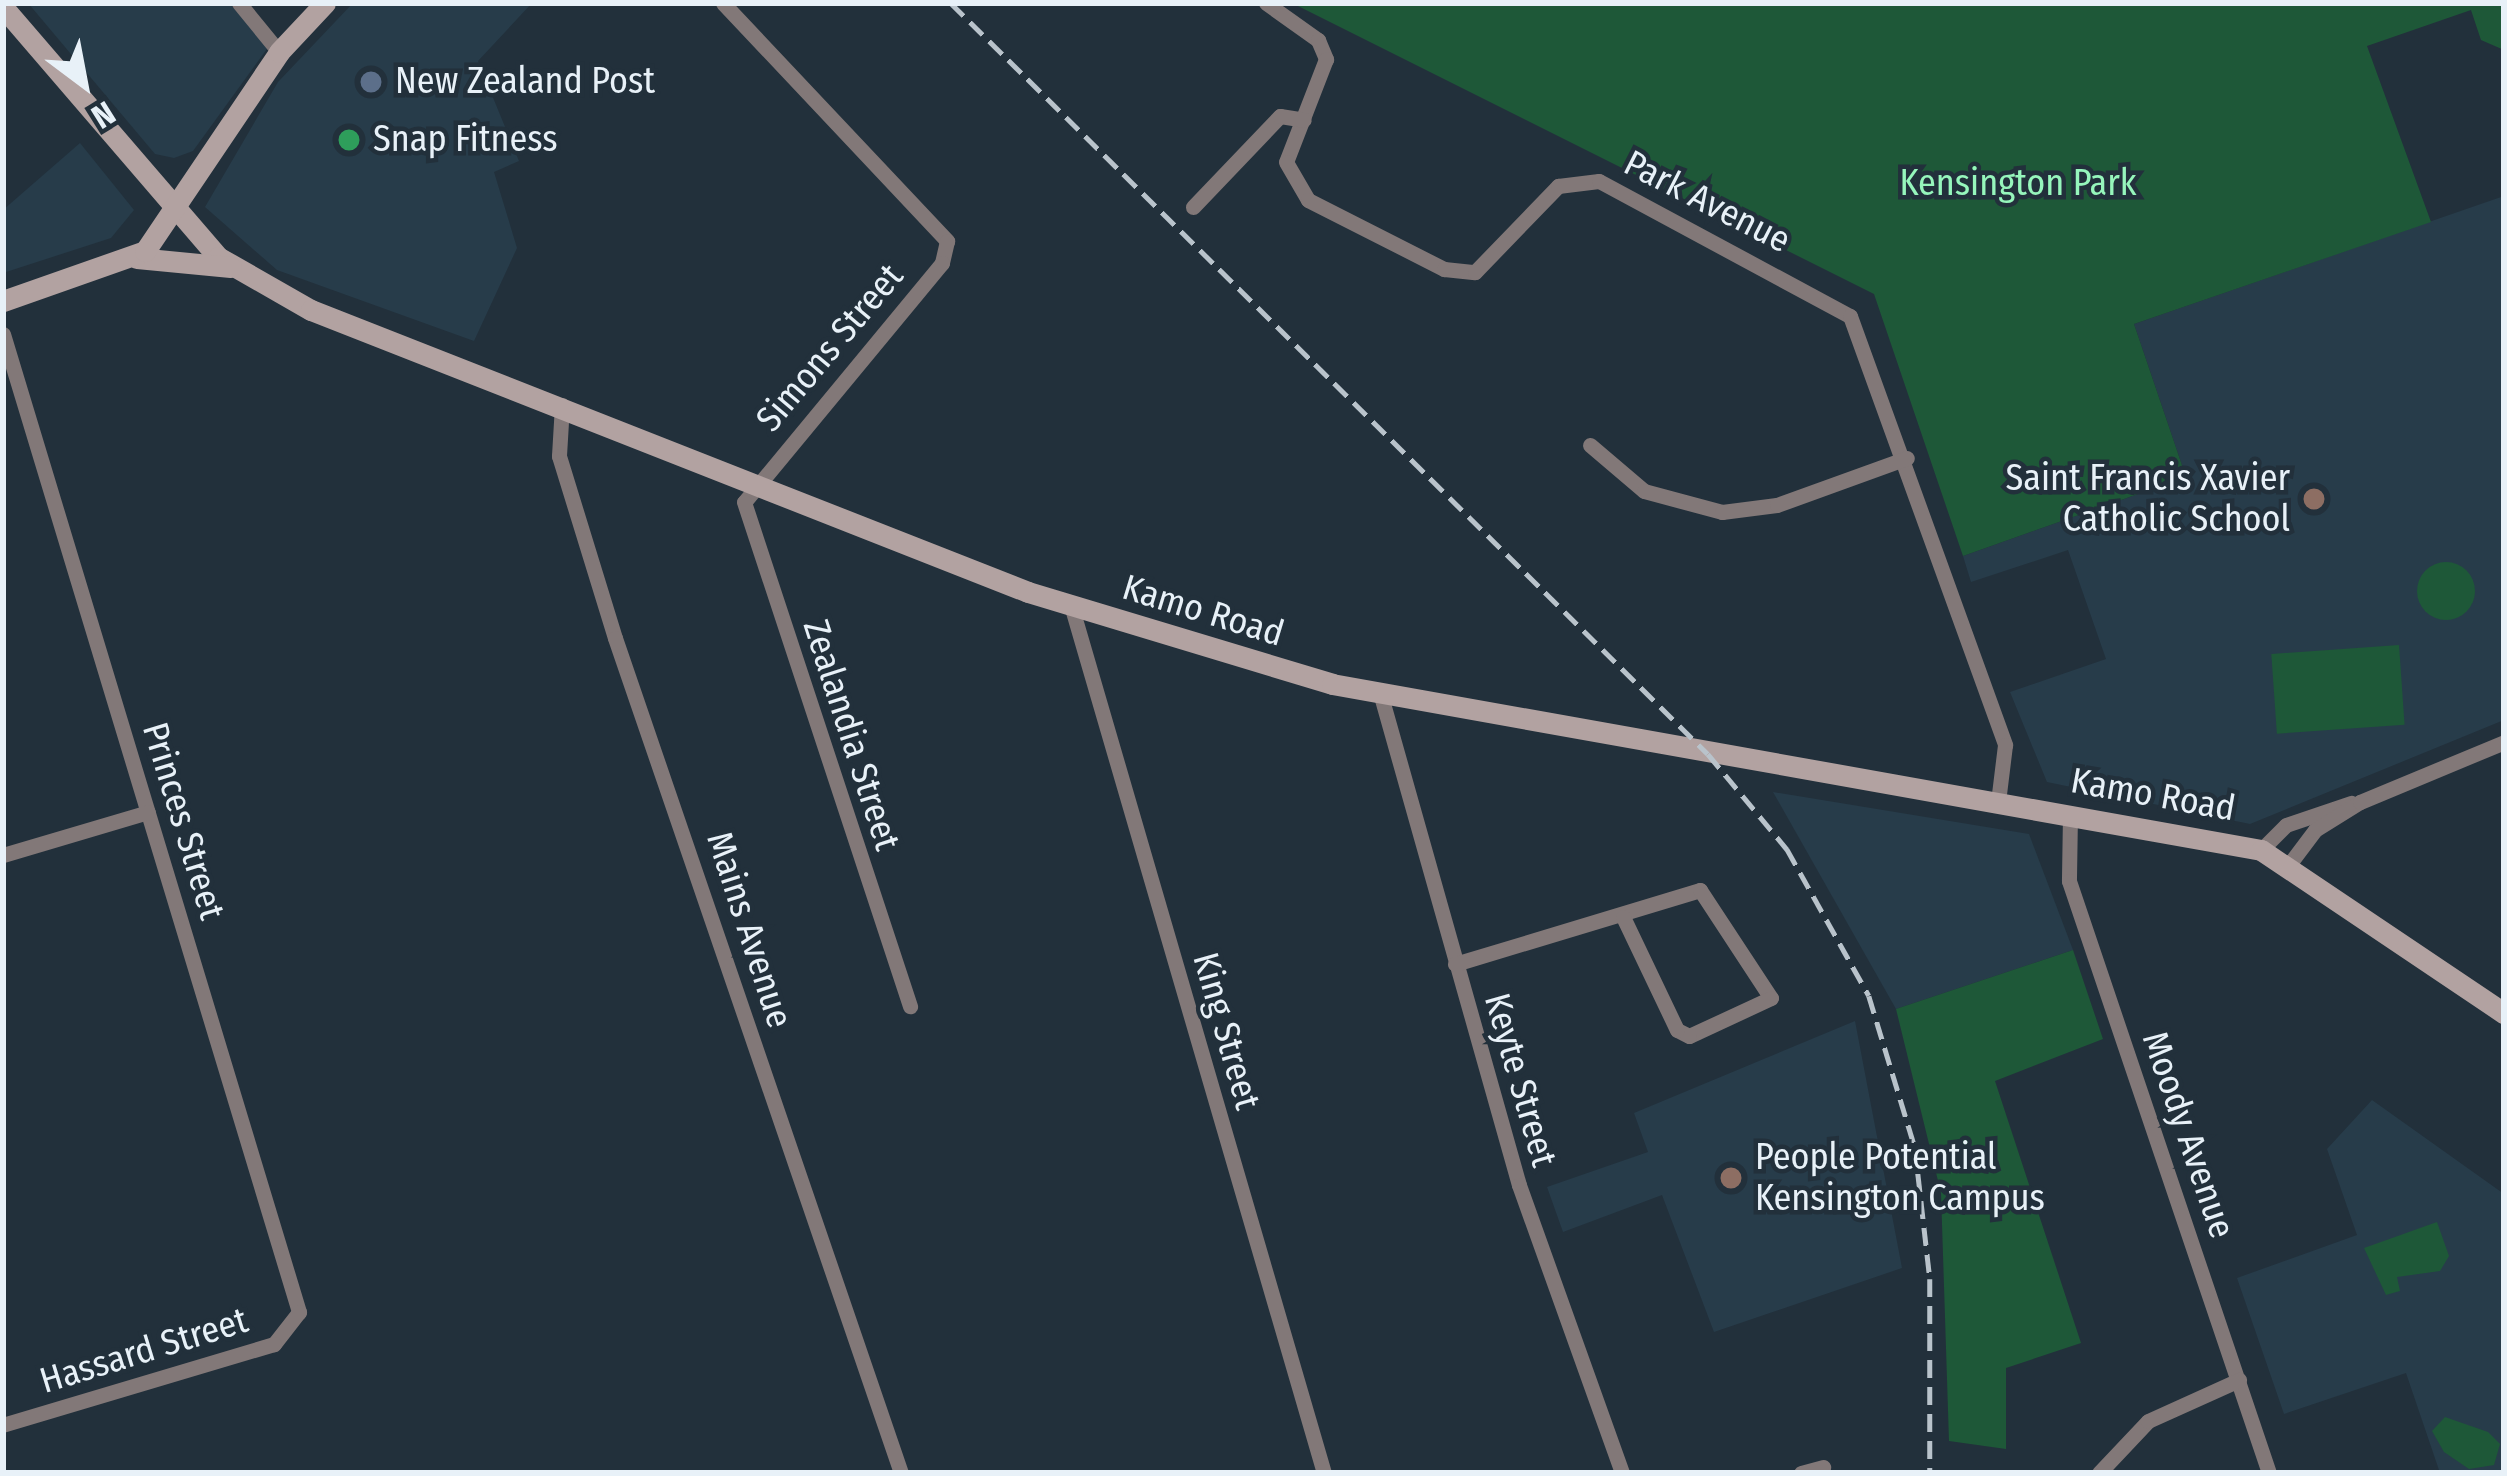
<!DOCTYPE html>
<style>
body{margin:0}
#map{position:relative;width:2507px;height:1476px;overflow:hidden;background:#22303b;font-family:"Fira Sans Condensed",sans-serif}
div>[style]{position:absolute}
.built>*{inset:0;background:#273c4a}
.green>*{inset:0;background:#1e5838;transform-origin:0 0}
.round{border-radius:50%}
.street>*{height:15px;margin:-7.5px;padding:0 7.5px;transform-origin:7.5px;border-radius:7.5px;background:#827878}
.secondary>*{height:21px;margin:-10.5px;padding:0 10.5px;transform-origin:10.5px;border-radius:10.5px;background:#b2a2a1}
.rail>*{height:4.5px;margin-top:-2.25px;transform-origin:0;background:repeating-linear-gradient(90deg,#b9c3cb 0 18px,transparent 0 27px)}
.dots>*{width:33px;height:33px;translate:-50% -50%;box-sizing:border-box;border:6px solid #22303b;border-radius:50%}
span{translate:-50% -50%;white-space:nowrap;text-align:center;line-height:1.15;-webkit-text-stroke:9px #22303b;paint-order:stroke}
.poi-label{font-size:36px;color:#e8f1f8}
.left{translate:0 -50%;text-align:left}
.right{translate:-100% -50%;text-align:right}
.park-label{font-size:36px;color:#96f6bc}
.street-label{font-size:36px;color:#e8f1f8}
.frame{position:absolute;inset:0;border:6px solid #e8f1f8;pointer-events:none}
.north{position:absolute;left:24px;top:24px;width:120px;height:120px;-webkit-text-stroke:9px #22303b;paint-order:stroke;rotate:148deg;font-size:33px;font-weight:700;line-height:48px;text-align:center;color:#e8f1f8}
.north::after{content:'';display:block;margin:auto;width:42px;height:54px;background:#e8f1f8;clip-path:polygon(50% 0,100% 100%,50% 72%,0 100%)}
</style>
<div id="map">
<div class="built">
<div style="clip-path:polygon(28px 3px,229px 3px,269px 46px,193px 151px,174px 158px,155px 154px)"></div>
<div style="clip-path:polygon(353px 3px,532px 3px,478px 61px,519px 161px,494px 172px,517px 248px,474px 341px,277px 270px,205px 207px,278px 82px)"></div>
<div style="clip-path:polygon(80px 143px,134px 210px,111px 238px,3px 273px,3px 210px)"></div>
<div style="clip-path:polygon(2504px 196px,2504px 720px,2250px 824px,2047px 782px,2010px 692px,2106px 659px,2068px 550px,1971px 582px,1963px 556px,2186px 477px,2134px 324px)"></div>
<div style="clip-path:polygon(1773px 792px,2029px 834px,2073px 950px,1896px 1009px)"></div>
<div style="clip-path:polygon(1855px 1021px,1902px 1268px,1714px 1332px,1662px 1195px,1563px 1232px,1547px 1187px,1648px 1152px,1634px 1113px)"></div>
<div style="clip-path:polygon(2372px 1100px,2504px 1194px,2504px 1473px,2440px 1473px,2406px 1373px,2284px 1414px,2237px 1278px,2357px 1235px,2327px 1149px)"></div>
</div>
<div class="green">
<div style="clip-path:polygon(1292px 3px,2504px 3px,2504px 50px,2481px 40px,2471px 10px,2367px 46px,2431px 222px,2134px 324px,2186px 477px,1963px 556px,1874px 294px)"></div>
<div class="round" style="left:2417px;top:562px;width:58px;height:58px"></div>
<div style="left:2399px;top:645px;width:80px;height:128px;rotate:86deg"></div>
<div style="clip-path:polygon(2073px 950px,2103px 1039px,1995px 1081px,2081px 1343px,2006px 1368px,2006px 1449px,1949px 1441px,1941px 1193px,1896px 1009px)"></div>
<div style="clip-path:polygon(2437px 1222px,2449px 1256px,2440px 1271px,2397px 1277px,2400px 1291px,2386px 1295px,2364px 1248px)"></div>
<div style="clip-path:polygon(2445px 1417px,2488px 1432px,2500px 1444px,2494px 1465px,2469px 1469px,2444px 1452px,2432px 1431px)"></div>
</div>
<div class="street">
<div style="left:239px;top:3px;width:63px;rotate:50.8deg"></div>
<div style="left:723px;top:3px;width:327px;rotate:46.7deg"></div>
<div style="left:947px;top:241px;width:23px;rotate:103deg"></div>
<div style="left:942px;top:263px;width:310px;rotate:129.6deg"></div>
<div style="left:744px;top:502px;width:531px;rotate:71.77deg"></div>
<div style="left:1266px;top:3px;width:64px;rotate:35.4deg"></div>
<div style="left:1318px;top:40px;width:21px;rotate:67deg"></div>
<div style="left:1326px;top:59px;width:110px;rotate:111.2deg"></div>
<div style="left:1286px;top:162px;width:44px;rotate:59.9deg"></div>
<div style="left:1308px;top:200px;width:153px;rotate:26.9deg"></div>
<div style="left:1444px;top:269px;width:31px;rotate:6deg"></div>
<div style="left:1475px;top:272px;width:120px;rotate:-46deg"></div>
<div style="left:1558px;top:186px;width:41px;rotate:-7deg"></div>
<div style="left:1599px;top:181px;width:285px;rotate:28.3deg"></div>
<div style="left:1850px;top:316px;width:456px;rotate:70.1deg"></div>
<div style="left:2005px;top:745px;width:57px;rotate:97deg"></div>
<div style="left:1193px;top:207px;width:126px;rotate:-46.3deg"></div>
<div style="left:1280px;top:116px;width:24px;rotate:9deg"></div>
<div style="left:3px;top:334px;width:1022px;rotate:73.16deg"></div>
<div style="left:299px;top:1312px;width:41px;rotate:128deg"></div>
<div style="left:274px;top:1344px;width:283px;rotate:163.4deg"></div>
<div style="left:562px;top:405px;width:51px;rotate:93.4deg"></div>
<div style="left:559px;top:456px;width:190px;rotate:72.9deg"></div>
<div style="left:615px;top:638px;width:883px;rotate:71.09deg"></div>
<div style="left:1590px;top:445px;width:71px;rotate:40.4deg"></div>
<div style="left:1644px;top:491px;width:81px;rotate:15.1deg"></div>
<div style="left:1722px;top:512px;width:55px;rotate:-7.3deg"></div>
<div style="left:1777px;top:505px;width:138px;rotate:-19.9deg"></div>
<div style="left:1071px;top:605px;width:904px;rotate:73.75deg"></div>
<div style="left:1381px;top:696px;width:508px;rotate:74.24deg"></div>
<div style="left:1519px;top:1185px;width:306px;rotate:70.3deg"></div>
<div style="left:2070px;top:814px;width:67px;rotate:90.9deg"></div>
<div style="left:2069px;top:881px;width:625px;rotate:71.33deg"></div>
<div style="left:2261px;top:850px;width:35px;rotate:-45deg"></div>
<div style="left:2286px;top:825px;width:69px;rotate:-18.7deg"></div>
<div style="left:3px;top:855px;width:151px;rotate:-16.5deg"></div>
<div style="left:2288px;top:866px;width:45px;rotate:-53.1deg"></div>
<div style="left:2315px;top:830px;width:53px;rotate:-31.9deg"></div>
<div style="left:2360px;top:802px;width:156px;rotate:-22.6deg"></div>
<div style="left:1455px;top:964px;width:256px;rotate:-16.8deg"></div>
<div style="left:1700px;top:890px;width:129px;rotate:56.7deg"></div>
<div style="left:1771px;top:998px;width:90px;rotate:155.1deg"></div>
<div style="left:1689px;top:1036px;width:13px;rotate:-153deg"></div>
<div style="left:1677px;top:1030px;width:125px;rotate:-115.5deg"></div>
<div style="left:1801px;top:1473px;width:23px;rotate:-15deg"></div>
<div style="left:2099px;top:1473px;width:71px;rotate:-46.7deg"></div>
<div style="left:2148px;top:1421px;width:100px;rotate:-24.3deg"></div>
</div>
<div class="secondary">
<div style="left:3px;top:7px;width:330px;rotate:49.3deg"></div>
<div style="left:218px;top:257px;width:107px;rotate:29.7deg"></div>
<div style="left:311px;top:310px;width:770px;rotate:21.47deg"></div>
<div style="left:1028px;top:592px;width:318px;rotate:16.8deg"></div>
<div style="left:1332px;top:684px;width:944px;rotate:10.13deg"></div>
<div style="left:2261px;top:850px;width:293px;rotate:33.9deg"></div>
<div style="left:137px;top:258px;width:94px;rotate:5.5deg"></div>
<div style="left:3px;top:301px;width:151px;rotate:-19.4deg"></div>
<div style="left:145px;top:251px;width:240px;rotate:-56deg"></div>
<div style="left:279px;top:52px;width:67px;rotate:-46.8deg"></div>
</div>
<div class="rail">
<div style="left:951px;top:3px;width:1066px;rotate:44.77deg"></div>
<div style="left:1708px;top:754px;width:124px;rotate:50.3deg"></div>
<div style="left:1787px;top:849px;width:168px;rotate:60.8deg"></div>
<div style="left:1869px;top:996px;width:158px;rotate:73.1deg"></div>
<div style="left:1915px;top:1147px;width:133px;rotate:83.5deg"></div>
<div style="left:1930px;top:1279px;width:194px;rotate:90deg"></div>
</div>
<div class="dots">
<div style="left:371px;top:82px;background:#5c6f8a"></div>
<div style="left:349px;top:140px;background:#2e9e5b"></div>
<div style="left:2314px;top:499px;background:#8d6e63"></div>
<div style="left:1731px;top:1178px;background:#8d6e63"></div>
</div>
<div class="poi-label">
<span class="left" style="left:395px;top:82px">New Zealand Post</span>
<span class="left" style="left:373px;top:140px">Snap Fitness</span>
<span class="right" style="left:2290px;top:499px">Saint Francis Xavier<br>Catholic School</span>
<span class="left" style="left:1755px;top:1178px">People Potential<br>Kensington Campus</span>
</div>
<div class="park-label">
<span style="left:2018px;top:184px">Kensington Park</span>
</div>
<div class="street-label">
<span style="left:1707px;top:202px;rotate:27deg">Park Avenue</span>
<span style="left:830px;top:348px;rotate:-50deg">Simons Street</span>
<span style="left:1203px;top:611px;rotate:17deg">Kamo Road</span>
<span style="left:851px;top:735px;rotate:72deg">Zealandia Street</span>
<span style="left:2153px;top:795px;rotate:10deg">Kamo Road</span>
<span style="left:183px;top:821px;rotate:73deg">Princes Street</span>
<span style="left:749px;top:930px;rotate:72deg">Mains Avenue</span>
<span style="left:1226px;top:1031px;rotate:74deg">King Street</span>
<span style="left:1520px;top:1080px;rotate:74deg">Keyte Street</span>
<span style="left:2188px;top:1135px;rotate:71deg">Moody Avenue</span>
<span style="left:144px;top:1351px;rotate:-17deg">Hassard Street</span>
</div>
<div class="frame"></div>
<div class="north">N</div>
</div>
